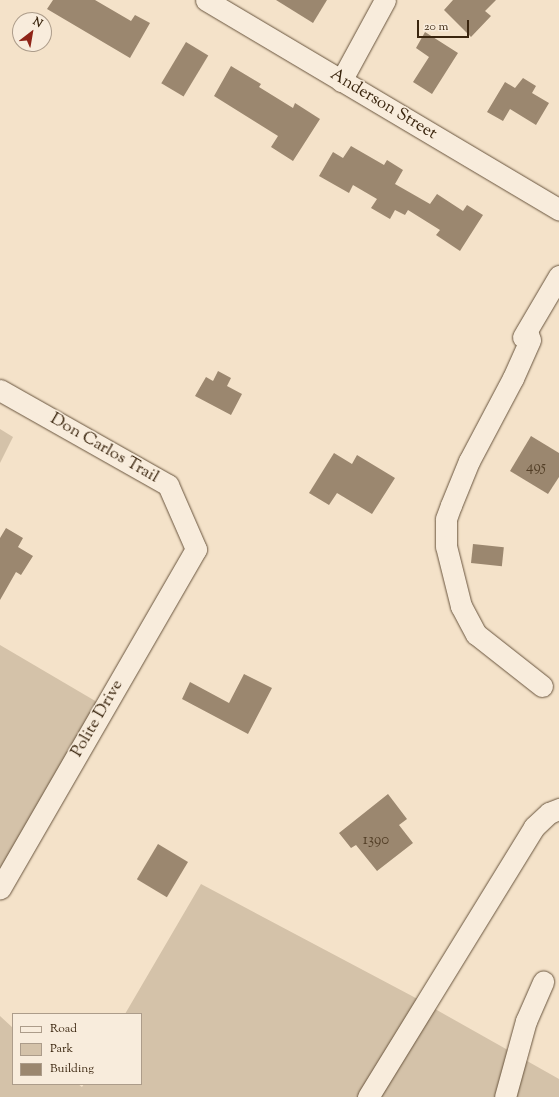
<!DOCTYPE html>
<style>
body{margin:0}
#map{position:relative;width:559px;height:1097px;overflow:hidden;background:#f4e2c9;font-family:"Sorts Mill Goudy",serif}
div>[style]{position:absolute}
.green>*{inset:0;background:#d4c2a9}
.building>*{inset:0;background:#9b876f;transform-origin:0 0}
.roads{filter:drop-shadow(0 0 1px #68543d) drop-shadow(0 0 1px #68543d)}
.minor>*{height:21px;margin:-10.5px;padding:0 10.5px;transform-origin:10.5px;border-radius:10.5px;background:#f8ecdc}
span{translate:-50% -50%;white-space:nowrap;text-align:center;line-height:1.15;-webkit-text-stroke:3px #f8ecdc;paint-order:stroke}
.number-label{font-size:15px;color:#523e26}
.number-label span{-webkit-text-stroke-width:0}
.street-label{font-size:17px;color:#3a250e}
.legend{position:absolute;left:12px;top:1013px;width:130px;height:72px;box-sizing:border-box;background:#f8ecdc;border:1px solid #ac9c8a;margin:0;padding:5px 7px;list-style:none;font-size:12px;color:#3a250e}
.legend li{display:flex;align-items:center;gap:8px;height:20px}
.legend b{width:20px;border:1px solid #ac9c8a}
.north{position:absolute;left:12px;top:12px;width:40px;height:40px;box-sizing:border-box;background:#f8ecdc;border:1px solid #ac9c8a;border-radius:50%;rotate:31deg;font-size:11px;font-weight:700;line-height:16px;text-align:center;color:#3a250e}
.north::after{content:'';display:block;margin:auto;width:14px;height:18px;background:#8f2418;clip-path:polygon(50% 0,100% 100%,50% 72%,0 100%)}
.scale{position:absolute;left:417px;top:20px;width:52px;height:18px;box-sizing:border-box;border:2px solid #3a250e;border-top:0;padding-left:5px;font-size:12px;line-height:14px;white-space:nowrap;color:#3a250e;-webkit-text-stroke:3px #f8ecdc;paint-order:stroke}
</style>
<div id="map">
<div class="green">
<div style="clip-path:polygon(0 429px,13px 437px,0 463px)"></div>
<div style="clip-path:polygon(0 645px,97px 702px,0 871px)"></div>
<div style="clip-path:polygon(201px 884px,412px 996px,559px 1079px,559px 1097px,0 1097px,0 1016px,13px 1028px,13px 1084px,78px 1084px,82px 1087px,84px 1084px,141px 1084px,141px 1014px,125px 1014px)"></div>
</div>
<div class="building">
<div style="clip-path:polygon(53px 0,95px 0,131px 21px,135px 15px,150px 23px,130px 58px,47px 9px)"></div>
<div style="clip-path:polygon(276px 0,327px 0,313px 23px)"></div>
<div style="clip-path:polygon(453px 0,496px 0,485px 11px,491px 16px,471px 37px,444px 10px)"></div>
<div style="clip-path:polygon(425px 32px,458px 53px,432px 94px,413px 82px,429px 57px,416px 48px)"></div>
<div style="left:186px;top:42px;width:26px;height:48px;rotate:31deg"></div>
<div style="clip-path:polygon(231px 66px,261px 84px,259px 87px,293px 108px,295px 103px,320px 119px,293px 161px,271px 147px,278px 136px,214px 96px)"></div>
<div style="clip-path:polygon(523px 78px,536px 86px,532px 93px,549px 103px,536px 125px,510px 109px,503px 121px,487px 112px,505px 82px,515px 88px)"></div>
<div style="clip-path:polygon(351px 146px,384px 165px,387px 160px,403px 170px,395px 184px,430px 204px,437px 194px,463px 211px,467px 205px,483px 215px,460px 251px,436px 235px,440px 230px,408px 210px,405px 215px,395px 210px,390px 219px,371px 208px,377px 199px,353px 185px,349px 193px,319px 176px,333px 152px,343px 158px)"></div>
<div style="clip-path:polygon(218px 371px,231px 378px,227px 386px,242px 394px,231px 415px,195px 396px,206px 377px,213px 381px)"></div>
<div style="clip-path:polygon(531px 436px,559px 453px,559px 477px,548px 494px,510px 471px)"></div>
<div style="clip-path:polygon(334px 453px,352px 464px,357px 455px,395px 478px,372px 514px,337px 493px,329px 505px,309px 493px)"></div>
<div style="clip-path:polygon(6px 528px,23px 538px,18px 547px,33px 556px,21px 575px,16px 572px,0 600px,0 538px)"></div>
<div style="left:473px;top:544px;width:31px;height:19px;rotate:6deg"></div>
<div style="clip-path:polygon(244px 674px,272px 688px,248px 734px,182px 699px,190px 682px,229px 703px)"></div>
<div style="clip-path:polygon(388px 794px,407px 819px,399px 825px,413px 843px,377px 871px,356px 845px,351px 848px,339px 833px)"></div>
<div style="left:158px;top:844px;width:35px;height:41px;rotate:31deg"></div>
</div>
<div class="roads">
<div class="minor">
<div style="left:206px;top:0;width:411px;rotate:30.7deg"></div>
<div style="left:341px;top:81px;width:92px;rotate:-61.5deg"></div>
<div style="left:527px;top:331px;width:9px;rotate:72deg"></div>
<div style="left:530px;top:340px;width:42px;rotate:114.1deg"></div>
<div style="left:513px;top:378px;width:94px;rotate:117.9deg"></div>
<div style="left:469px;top:461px;width:48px;rotate:112.2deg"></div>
<div style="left:451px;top:505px;width:15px;rotate:110deg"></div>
<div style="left:446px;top:519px;width:27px;rotate:90deg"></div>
<div style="left:446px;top:546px;width:62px;rotate:76deg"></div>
<div style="left:461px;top:606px;width:32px;rotate:62deg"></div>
<div style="left:476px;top:634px;width:84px;rotate:38.2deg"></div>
<div style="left:523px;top:337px;width:71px;rotate:-59.5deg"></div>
<div style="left:0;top:390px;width:193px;rotate:29.5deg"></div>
<div style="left:168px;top:485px;width:70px;rotate:66.4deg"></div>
<div style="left:196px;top:549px;width:392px;rotate:120deg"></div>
<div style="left:368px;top:1097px;width:317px;rotate:-58.4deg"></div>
<div style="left:534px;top:827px;width:21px;rotate:-43deg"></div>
<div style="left:549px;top:813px;width:11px;rotate:-22deg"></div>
<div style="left:505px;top:1097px;width:79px;rotate:-74.6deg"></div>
<div style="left:526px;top:1021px;width:43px;rotate:-66.4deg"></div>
</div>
</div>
<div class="number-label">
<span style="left:536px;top:468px">495</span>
<span style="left:376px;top:841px">1390</span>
</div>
<div class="street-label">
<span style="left:383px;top:105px;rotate:31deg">Anderson Street</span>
<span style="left:104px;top:449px;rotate:30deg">Don Carlos Trail</span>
<span style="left:98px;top:719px;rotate:-60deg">Polite Drive</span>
</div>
<ul class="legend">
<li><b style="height:5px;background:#f8ecdc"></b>Road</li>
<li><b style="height:11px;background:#d4c2a9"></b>Park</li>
<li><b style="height:11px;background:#9b876f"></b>Building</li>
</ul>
<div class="north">N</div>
<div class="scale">20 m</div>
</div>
